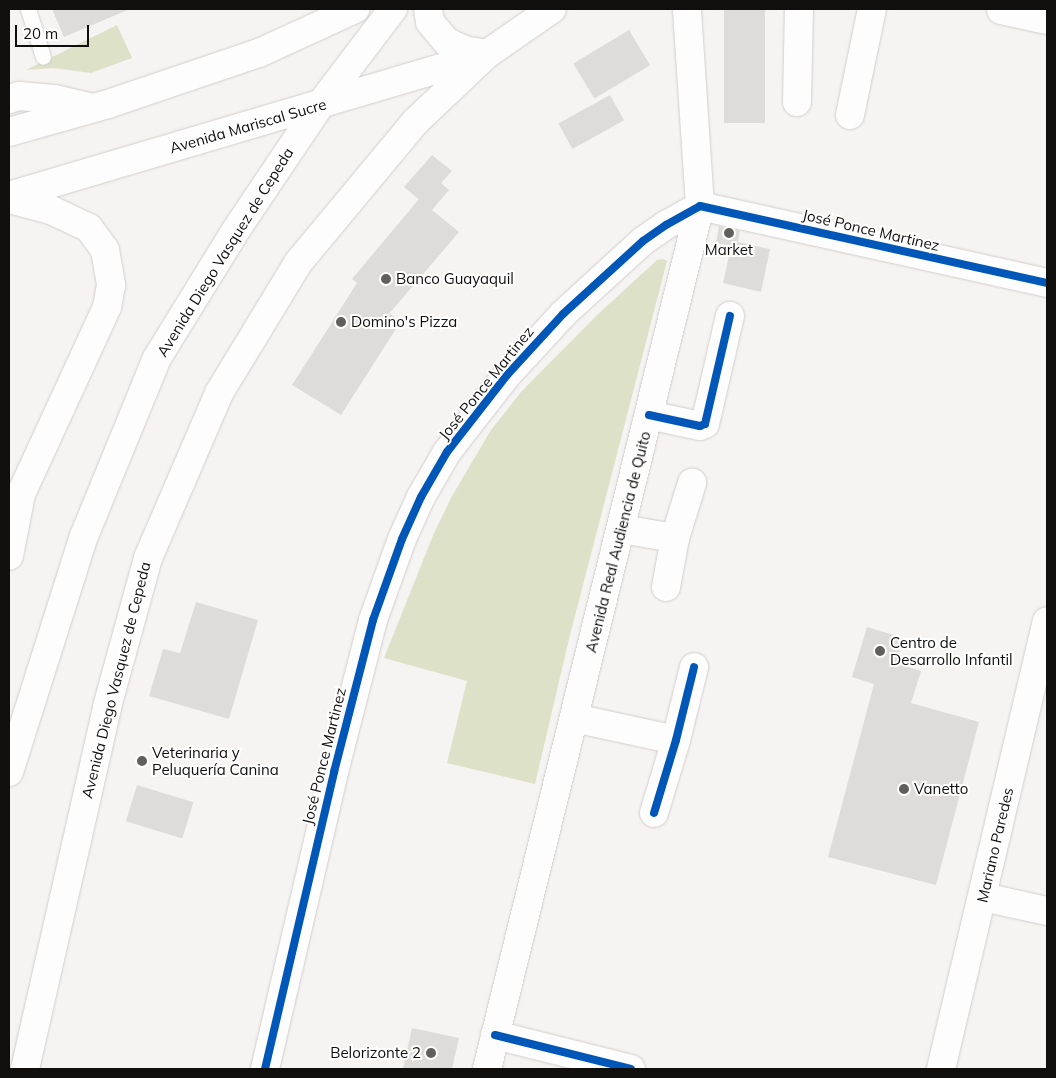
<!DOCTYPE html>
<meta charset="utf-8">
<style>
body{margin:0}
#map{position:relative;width:1056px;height:1078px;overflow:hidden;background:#f6f4f2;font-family:Mulish,sans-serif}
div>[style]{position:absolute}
.green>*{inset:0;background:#dce1c7}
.building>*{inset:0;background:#dedcda;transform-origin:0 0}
.roads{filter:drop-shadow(0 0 1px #d0cecc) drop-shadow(0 0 1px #d0cecc)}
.service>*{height:15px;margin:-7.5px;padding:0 7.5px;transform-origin:7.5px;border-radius:7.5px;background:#fefdfd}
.minor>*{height:28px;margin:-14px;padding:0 14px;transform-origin:14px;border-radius:14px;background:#fefdfd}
.secondary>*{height:28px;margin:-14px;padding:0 14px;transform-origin:14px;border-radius:14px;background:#fefdfd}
.primary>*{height:28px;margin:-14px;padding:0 14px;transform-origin:14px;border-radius:14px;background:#fefdfd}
.cycleway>*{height:8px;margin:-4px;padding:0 4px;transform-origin:4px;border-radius:4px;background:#0057b8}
.dots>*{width:14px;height:14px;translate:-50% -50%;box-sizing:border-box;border:2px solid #fff;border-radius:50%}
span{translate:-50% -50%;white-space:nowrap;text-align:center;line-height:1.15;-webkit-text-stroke:4px #fff;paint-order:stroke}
.street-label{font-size:15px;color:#110f0e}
.poi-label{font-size:15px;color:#110f0e}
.left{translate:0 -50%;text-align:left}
.right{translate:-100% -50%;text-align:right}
.frame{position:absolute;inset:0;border:10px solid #110f0e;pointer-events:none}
.scale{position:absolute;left:15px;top:25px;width:74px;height:22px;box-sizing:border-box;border:2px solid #110f0e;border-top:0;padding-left:6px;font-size:15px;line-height:18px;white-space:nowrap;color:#110f0e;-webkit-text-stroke:4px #fff;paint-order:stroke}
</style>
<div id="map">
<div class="green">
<div style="clip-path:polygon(117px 25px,132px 58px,91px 73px,53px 68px,26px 70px)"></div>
<div style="clip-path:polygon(663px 259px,667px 261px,569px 639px,535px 784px,447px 763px,467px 681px,384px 658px,434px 533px,452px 496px,491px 430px,521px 392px,596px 316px,657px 260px)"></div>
</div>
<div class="building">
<div style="clip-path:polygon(52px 9px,130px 9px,64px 37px)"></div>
<div style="left:724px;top:9px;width:41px;height:114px"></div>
<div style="left:629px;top:30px;width:41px;height:65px;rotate:59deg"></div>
<div style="left:610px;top:95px;width:29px;height:59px;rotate:61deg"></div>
<div style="clip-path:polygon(432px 155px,452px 171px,441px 183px,449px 190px,432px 210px,459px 232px,389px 314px,401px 321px,341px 415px,292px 385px,357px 283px,352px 279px,419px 199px,422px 202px,404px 187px)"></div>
<div style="clip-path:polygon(719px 226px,740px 231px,738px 242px,770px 249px,761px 292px,723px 283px,731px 246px,716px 243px)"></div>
<div style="clip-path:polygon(196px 602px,258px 620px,229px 719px,149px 696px,163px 649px,180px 653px)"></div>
<div style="clip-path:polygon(867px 627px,903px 638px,896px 663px,921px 671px,911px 703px,979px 722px,936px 885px,828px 857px,874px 684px,852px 677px)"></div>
<div style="left:137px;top:785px;width:59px;height:38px;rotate:17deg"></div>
<div style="clip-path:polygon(412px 1028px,459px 1038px,452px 1069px,403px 1069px)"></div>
</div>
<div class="roads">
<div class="service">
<div style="left:28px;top:9px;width:50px;rotate:72.6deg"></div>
</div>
<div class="minor">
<div style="left:1001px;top:10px;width:47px;rotate:12.3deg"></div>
<div style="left:9px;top:99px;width:10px;rotate:-17deg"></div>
<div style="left:19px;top:96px;width:35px;rotate:5deg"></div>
<div style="left:54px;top:99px;width:40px;rotate:13deg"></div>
<div style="left:797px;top:102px;width:93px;rotate:-88.8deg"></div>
<div style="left:850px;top:115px;width:108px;rotate:-78.3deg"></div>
<div style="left:649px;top:415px;width:52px;rotate:12.2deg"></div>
<div style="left:700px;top:426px;width:5px;rotate:-22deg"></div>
<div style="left:705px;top:424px;width:111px;rotate:-77deg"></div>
<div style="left:621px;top:529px;width:55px;rotate:9.5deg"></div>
<div style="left:666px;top:587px;width:50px;rotate:-79.6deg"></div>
<div style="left:675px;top:538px;width:58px;rotate:-72.8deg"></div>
<div style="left:574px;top:718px;width:104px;rotate:12.2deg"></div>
<div style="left:654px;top:813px;width:76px;rotate:-73.2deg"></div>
<div style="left:676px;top:740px;width:75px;rotate:-76.1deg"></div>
<div style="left:983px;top:897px;width:66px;rotate:12.3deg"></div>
<div style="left:495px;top:1035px;width:140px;rotate:14deg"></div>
<div style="left:265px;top:1069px;width:305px;rotate:-76.9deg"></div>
<div style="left:334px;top:772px;width:157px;rotate:-75.6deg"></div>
<div style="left:373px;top:620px;width:86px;rotate:-70.3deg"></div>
<div style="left:402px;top:539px;width:46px;rotate:-65.7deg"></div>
<div style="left:421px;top:497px;width:52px;rotate:-60deg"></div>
<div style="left:447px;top:452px;width:98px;rotate:-52.1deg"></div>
<div style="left:507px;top:375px;width:83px;rotate:-47.4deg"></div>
<div style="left:563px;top:314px;width:108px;rotate:-42.4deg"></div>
<div style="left:643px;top:241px;width:28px;rotate:-35deg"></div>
<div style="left:666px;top:225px;width:39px;rotate:-29deg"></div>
<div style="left:700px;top:206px;width:355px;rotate:12.5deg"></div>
</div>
<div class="secondary">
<div style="left:487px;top:1069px;width:889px;rotate:-76.14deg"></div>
<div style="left:700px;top:206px;width:197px;rotate:-93.8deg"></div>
<div style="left:941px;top:1069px;width:460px;rotate:-76.7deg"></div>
</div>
<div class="primary">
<div style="left:428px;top:9px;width:13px;rotate:81deg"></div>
<div style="left:430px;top:22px;width:26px;rotate:50deg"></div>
<div style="left:447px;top:42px;width:19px;rotate:25deg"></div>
<div style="left:464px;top:50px;width:22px;rotate:10deg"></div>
<div style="left:9px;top:132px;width:103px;rotate:-15.8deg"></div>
<div style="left:108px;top:104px;width:159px;rotate:-18.7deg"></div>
<div style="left:259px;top:53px;width:106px;rotate:-24.6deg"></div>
<div style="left:9px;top:196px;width:492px;rotate:-16.5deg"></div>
<div style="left:9px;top:199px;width:43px;rotate:14.7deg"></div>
<div style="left:51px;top:210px;width:42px;rotate:25.3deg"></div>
<div style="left:89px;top:228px;width:27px;rotate:54deg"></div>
<div style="left:105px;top:250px;width:36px;rotate:80deg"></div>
<div style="left:111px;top:285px;width:22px;rotate:100deg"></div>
<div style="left:107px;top:307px;width:206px;rotate:114.7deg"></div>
<div style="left:21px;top:494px;width:63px;rotate:101deg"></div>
<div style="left:9px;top:772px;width:248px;rotate:-72.4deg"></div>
<div style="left:84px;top:536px;width:192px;rotate:-67.7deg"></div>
<div style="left:157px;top:358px;width:150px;rotate:-58.3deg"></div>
<div style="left:236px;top:230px;width:151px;rotate:-56.1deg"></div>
<div style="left:320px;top:105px;width:121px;rotate:-52.8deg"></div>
<div style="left:25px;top:1069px;width:371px;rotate:-77.2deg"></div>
<div style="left:107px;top:707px;width:155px;rotate:-74.6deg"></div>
<div style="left:148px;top:558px;width:180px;rotate:-66.7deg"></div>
<div style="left:219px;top:393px;width:152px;rotate:-58.7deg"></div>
<div style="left:298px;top:263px;width:183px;rotate:-50.3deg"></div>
<div style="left:415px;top:122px;width:99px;rotate:-43.4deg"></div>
<div style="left:487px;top:54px;width:79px;rotate:-34.7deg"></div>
</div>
</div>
<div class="cycleway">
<div style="left:649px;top:415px;width:52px;rotate:12.2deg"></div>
<div style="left:700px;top:426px;width:5px;rotate:-22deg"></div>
<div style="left:705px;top:424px;width:111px;rotate:-77deg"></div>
<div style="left:654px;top:813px;width:76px;rotate:-73.2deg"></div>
<div style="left:676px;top:740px;width:75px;rotate:-76.1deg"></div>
<div style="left:495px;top:1035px;width:140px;rotate:14deg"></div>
<div style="left:265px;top:1069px;width:305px;rotate:-76.9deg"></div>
<div style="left:334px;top:772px;width:157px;rotate:-75.6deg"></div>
<div style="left:373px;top:620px;width:86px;rotate:-70.3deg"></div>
<div style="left:402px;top:539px;width:46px;rotate:-65.7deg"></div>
<div style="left:421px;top:497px;width:52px;rotate:-60deg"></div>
<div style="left:447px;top:452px;width:98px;rotate:-52.1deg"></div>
<div style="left:507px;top:375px;width:83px;rotate:-47.4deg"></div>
<div style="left:563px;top:314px;width:108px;rotate:-42.4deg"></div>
<div style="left:643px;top:241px;width:28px;rotate:-35deg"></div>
<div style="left:666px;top:225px;width:39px;rotate:-29deg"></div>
<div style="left:700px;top:206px;width:355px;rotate:12.5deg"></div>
</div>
<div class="dots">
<div style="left:729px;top:233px;background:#615f5e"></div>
<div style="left:386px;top:279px;background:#615f5e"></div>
<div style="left:341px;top:322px;background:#615f5e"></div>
<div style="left:880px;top:651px;background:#615f5e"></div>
<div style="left:142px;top:761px;background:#615f5e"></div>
<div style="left:904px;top:789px;background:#615f5e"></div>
<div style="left:431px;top:1053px;background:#615f5e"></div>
</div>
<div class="street-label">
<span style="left:248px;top:126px;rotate:-16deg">Avenida Mariscal Sucre</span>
<span style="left:871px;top:230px;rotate:13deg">José Ponce Martinez</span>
<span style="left:225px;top:252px;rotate:-58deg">Avenida Diego Vasquez de Cepeda</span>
<span style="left:486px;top:383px;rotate:-51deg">José Ponce Martinez</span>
<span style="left:618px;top:542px;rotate:-76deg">Avenida Real Audiencia de Quito</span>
<span style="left:116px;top:680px;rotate:-76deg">Avenida Diego Vasquez de Cepeda</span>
<span style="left:324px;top:756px;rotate:-76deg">José Ponce Martinez</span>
<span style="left:995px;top:845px;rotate:-77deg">Mariano Paredes</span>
</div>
<div class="poi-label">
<span style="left:729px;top:250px">Market</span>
<span class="left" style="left:396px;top:279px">Banco Guayaquil</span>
<span class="left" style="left:351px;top:322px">Domino's Pizza</span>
<span class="left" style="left:890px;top:651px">Centro de<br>Desarrollo Infantil</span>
<span class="left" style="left:152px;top:761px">Veterinaria y<br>Peluquería Canina</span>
<span class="left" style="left:914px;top:789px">Vanetto</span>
<span class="right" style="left:421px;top:1053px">Belorizonte 2</span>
</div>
<div class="frame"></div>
<div class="scale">20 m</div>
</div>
